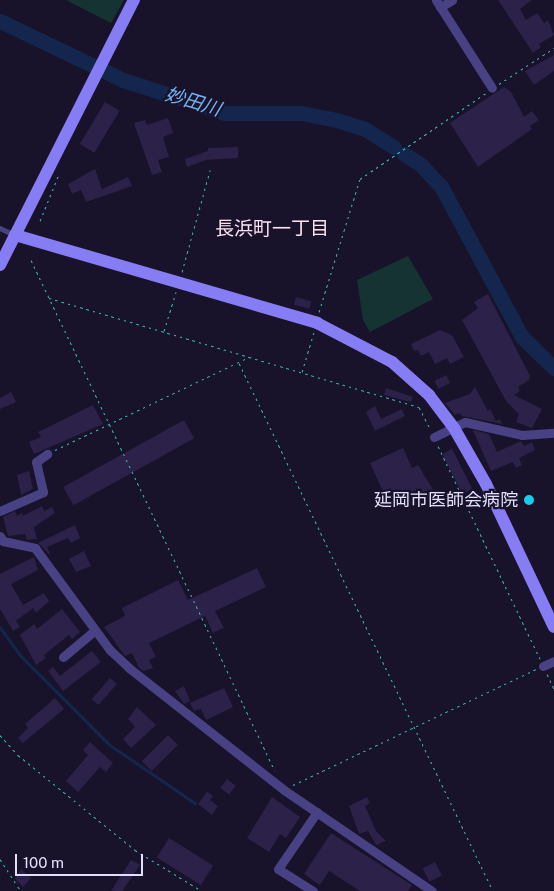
<!DOCTYPE html>
<meta charset="utf-8">
<style>
body{margin:0}
#map{position:relative;width:554px;height:891px;overflow:hidden;background:#18132a;font-family:"Public Sans","Noto Sans JP",sans-serif}
div>[style]{position:absolute}
.green>*{inset:0;background:#163333}
.stream>*{height:2.5px;margin:-1.25px;padding:0 1.25px;transform-origin:1.25px;border-radius:1.25px;background:#14264d}
.river>*{height:15px;margin:-7.5px;padding:0 7.5px;transform-origin:7.5px;border-radius:7.5px;background:#14264d}
.building>*{inset:0;background:#2b2149;transform-origin:0 0}
.path>*{height:1px;margin-top:-0.5px;transform-origin:0;background:repeating-linear-gradient(90deg,#3bb4b4 0 2.5px,transparent 0 6.5px)}
.lane>*{height:4.5px;margin:-2.25px;padding:0 2.25px;transform-origin:2.25px;border-radius:2.25px;background:#484285}
.street>*{height:9px;margin:-4.5px;padding:0 4.5px;transform-origin:4.5px;border-radius:4.5px;background:#484285}
.secondary>*{height:12px;margin:-6px;padding:0 6px;transform-origin:6px;border-radius:6px;background:#867df5}
.dots>*{width:14px;height:14px;translate:-50% -50%;box-sizing:border-box;border:2px solid #18132a;border-radius:50%}
span{translate:-50% -50%;white-space:nowrap;text-align:center;line-height:1.15;-webkit-text-stroke:4.5px #18132a;paint-order:stroke}
.poi-label{font-size:18px;color:#e3defd}
.right{translate:-100% -50%;text-align:right}
.water-label{font-size:19px;color:#74b2f4;font-style:italic}
.neighbourhood-label{font-size:19px;color:#fde0f1}
.scale{position:absolute;left:15px;top:854px;width:128px;height:22px;box-sizing:border-box;border:2px solid #e3defd;border-top:0;padding-left:6px;font-size:15px;line-height:18px;white-space:nowrap;color:#e3defd;-webkit-text-stroke:4px #18132a;paint-order:stroke}
</style>
<div id="map">
<div class="green">
<div style="clip-path:polygon(66px 0,124px 0,111px 23px)"></div>
<div style="clip-path:polygon(408px 256px,433px 299px,370px 332px,363px 320px,357px 280px)"></div>
</div>
<div class="stream">
<div style="left:0;top:627px;width:34px;rotate:54deg"></div>
<div style="left:20px;top:655px;width:127px;rotate:45deg"></div>
<div style="left:110px;top:745px;width:103px;rotate:34.3deg"></div>
</div>
<div class="river">
<div style="left:0;top:21px;width:136px;rotate:25.6deg"></div>
<div style="left:123px;top:80px;width:82px;rotate:17.8deg"></div>
<div style="left:201px;top:105px;width:24px;rotate:19deg"></div>
<div style="left:224px;top:113px;width:77px"></div>
<div style="left:301px;top:113px;width:37px;rotate:11deg"></div>
<div style="left:337px;top:120px;width:29px;rotate:18deg"></div>
<div style="left:365px;top:129px;width:34px;rotate:32deg"></div>
<div style="left:404px;top:154px;width:19px;rotate:32deg"></div>
<div style="left:420px;top:164px;width:33px;rotate:47deg"></div>
<div style="left:442px;top:188px;width:169px;rotate:61.8deg"></div>
<div style="left:522px;top:337px;width:45px;rotate:44.1deg"></div>
</div>
<div class="building">
<div style="clip-path:polygon(498px 0,532px 0,520px 9px,526px 20px,537px 13px,544px 23px,548px 20px,554px 35px,539px 44px,541px 47px,533px 53px)"></div>
<div style="clip-path:polygon(554px 55px,554px 71px,534px 85px,525px 71px)"></div>
<div style="clip-path:polygon(504px 87px,511px 92px,524px 117px,532px 111px,539px 120px,530px 126px,532px 129px,478px 167px,450px 123px)"></div>
<div style="left:105px;top:102px;width:17px;height:49px;rotate:31deg"></div>
<div style="clip-path:polygon(168px 118px,173px 133px,163px 137px,169px 157px,158px 160px,162px 172px,152px 175px,134px 123px,145px 120px,147px 125px)"></div>
<div style="clip-path:polygon(238px 147px,238px 158px,206px 160px,187px 167px,185px 159px,208px 151px,208px 148px)"></div>
<div style="clip-path:polygon(95px 169px,102px 189px,128px 177px,132px 186px,86px 202px,81px 190px,72px 194px,68px 184px)"></div>
<div style="clip-path:polygon(488px 294px,530px 376px,529px 380px,518px 387px,520px 391px,514px 395px,542px 409px,532px 428px,516px 422px,519px 414px,506px 401px,462px 320px,478px 308px,474px 302px)"></div>
<div style="left:296px;top:297px;width:16px;height:8px;rotate:15deg"></div>
<div style="clip-path:polygon(440px 330px,452px 335px,464px 357px,450px 364px,447px 358px,435px 364px,429px 352px,421px 356px,418px 350px,414px 351px,411px 344px)"></div>
<div style="left:446px;top:375px;width:9px;height:13px;rotate:63deg"></div>
<div style="clip-path:polygon(475px 387px,488px 411px,490px 409px,496px 421px,500px 419px,502px 424px,462px 416px,460px 413px,455px 415px,445px 403px,470px 394px)"></div>
<div style="clip-path:polygon(386px 388px,413px 397px,411px 402px,384px 395px)"></div>
<div style="clip-path:polygon(11px 392px,16px 402px,0 409px,0 398px)"></div>
<div style="clip-path:polygon(93px 405px,103px 424px,34px 454px,29px 442px,41px 437px,38px 432px)"></div>
<div style="clip-path:polygon(375px 406px,381px 419px,402px 409px,405px 416px,375px 431px,366px 412px)"></div>
<div style="left:184px;top:420px;width:21px;height:138px;rotate:61deg"></div>
<div style="clip-path:polygon(473px 430px,489px 434px,497px 452px,521px 441px,524px 446px,532px 442px,535px 450px,519px 458px,522px 465px,516px 468px,513px 462px,491px 471px)"></div>
<div style="clip-path:polygon(403px 448px,412px 468px,418px 465px,435px 493px,392px 511px,370px 463px)"></div>
<div style="left:452px;top:449px;width:45px;height:11px;rotate:63deg"></div>
<div style="clip-path:polygon(29px 471px,33px 489px,21px 495px,17px 475px)"></div>
<div style="clip-path:polygon(42px 506px,44px 511px,52px 507px,55px 513px,34px 527px,37px 539px,27px 540px,25px 534px,8px 536px,3px 517px,15px 511px,17px 516px,22px 513px,23px 516px)"></div>
<div style="clip-path:polygon(75px 525px,80px 538px,71px 543px,68px 538px,47px 547px,51px 556px,38px 543px)"></div>
<div style="clip-path:polygon(84px 551px,91px 566px,76px 572px,69px 559px)"></div>
<div style="clip-path:polygon(34px 557px,38px 570px,11px 584px,23px 605px,44px 593px,49px 601px,36px 613px,33px 608px,16px 621px,20px 627px,13px 631px,0 609px,0 574px)"></div>
<div style="clip-path:polygon(257px 568px,266px 587px,215px 611px,224px 628px,213px 633px,205px 616px,149px 643px,156px 657px,149px 660px,153px 668px,143px 671px,139px 668px,132px 653px,125px 656px,104px 627px,125px 616px,122px 608px,178px 580px,188px 600px)"></div>
<div style="clip-path:polygon(62px 609px,80px 632px,72px 639px,69px 635px,44px 655px,46px 658px,36px 665px,20px 635px,34px 624px,37px 629px)"></div>
<div style="clip-path:polygon(92px 651px,101px 662px,63px 691px,48px 671px,53px 667px,60px 676px)"></div>
<div style="left:110px;top:678px;width:9px;height:28px;rotate:41deg"></div>
<div style="clip-path:polygon(184px 686px,190px 701px,184px 704px,175px 691px)"></div>
<div style="clip-path:polygon(224px 688px,233px 707px,206px 720px,201px 709px,194px 711px,190px 703px)"></div>
<div style="clip-path:polygon(55px 698px,64px 709px,23px 743px,18px 738px,28px 728px,25px 724px)"></div>
<div style="clip-path:polygon(137px 707px,156px 725px,131px 748px,123px 739px,135px 727px,128px 719px)"></div>
<div style="left:168px;top:735px;width:14px;height:37px;rotate:45deg"></div>
<div style="clip-path:polygon(90px 742px,113px 763px,106px 772px,100px 767px,78px 792px,66px 781px,88px 755px,83px 750px)"></div>
<div style="left:227px;top:779px;width:11px;height:11px;rotate:38deg"></div>
<div style="clip-path:polygon(207px 792px,213px 796px,210px 800px,218px 806px,212px 815px,198px 804px)"></div>
<div style="clip-path:polygon(272px 797px,300px 817px,286px 838px,280px 834px,269px 852px,247px 838px)"></div>
<div style="clip-path:polygon(367px 797px,370px 803px,365px 806px,376px 831px,386px 841px,376px 845px,368px 831px,359px 834px,349px 806px)"></div>
<div style="clip-path:polygon(331px 833px,412px 885px,408px 891px,360px 891px,329px 871px,320px 885px,304px 874px)"></div>
<div style="left:169px;top:838px;width:52px;height:23px;rotate:32deg"></div>
<div style="clip-path:polygon(131px 860px,140px 865px,122px 891px,111px 891px)"></div>
<div style="left:435px;top:862px;width:15px;height:14px;rotate:62deg"></div>
<div style="clip-path:polygon(21px 869px,31px 878px,23px 887px,15px 879px)"></div>
</div>
<div class="path">
<div style="left:499px;top:84px;width:66px;rotate:-33.2deg"></div>
<div style="left:40px;top:221px;width:51px;rotate:-68deg"></div>
<div style="left:31px;top:260px;width:566px;rotate:64.48deg"></div>
<div style="left:182px;top:272px;width:106px;rotate:-74.6deg"></div>
<div style="left:49px;top:298px;width:209px;rotate:16.4deg"></div>
<div style="left:319px;top:312px;width:139px;rotate:-72.9deg"></div>
<div style="left:360px;top:179px;width:153px;rotate:-34.3deg"></div>
<div style="left:164px;top:331px;width:41px;rotate:-72.9deg"></div>
<div style="left:239px;top:363px;width:586px;rotate:64.31deg"></div>
<div style="left:302px;top:372px;width:42px;rotate:-73.3deg"></div>
<div style="left:438px;top:446px;width:236px;rotate:64.4deg"></div>
<div style="left:55px;top:450px;width:215px;rotate:-25.6deg"></div>
<div style="left:249px;top:357px;width:177px;rotate:16.4deg"></div>
<div style="left:419px;top:407px;width:25px;rotate:63deg"></div>
<div style="left:547px;top:674px;width:17px;rotate:65deg"></div>
<div style="left:0;top:735px;width:27px;rotate:48deg"></div>
<div style="left:18px;top:755px;width:151px;rotate:39.1deg"></div>
<div style="left:135px;top:850px;width:79px;rotate:31.5deg"></div>
<div style="left:293px;top:785px;width:269px;rotate:-25.5deg"></div>
<div style="left:0;top:859px;width:38px;rotate:57deg"></div>
</div>
<div class="lane">
<div style="left:0;top:228px;width:17px;rotate:25deg"></div>
</div>
<div class="street">
<div style="left:436px;top:0;width:104px;rotate:57.5deg"></div>
<div style="left:440px;top:7px;width:14px;rotate:-30deg"></div>
<div style="left:434px;top:437px;width:34px;rotate:-26deg"></div>
<div style="left:465px;top:422px;width:58px;rotate:12.8deg"></div>
<div style="left:522px;top:435px;width:32px;rotate:-4deg"></div>
<div style="left:0;top:511px;width:47px;rotate:-23.8deg"></div>
<div style="left:43px;top:492px;width:31px;rotate:-103deg"></div>
<div style="left:36px;top:462px;width:14px;rotate:-36deg"></div>
<div style="left:0;top:536px;width:6px;rotate:59deg"></div>
<div style="left:3px;top:541px;width:33px;rotate:12deg"></div>
<div style="left:35px;top:548px;width:127px;rotate:53.7deg"></div>
<div style="left:110px;top:650px;width:26px;rotate:43deg"></div>
<div style="left:129px;top:668px;width:197px;rotate:38.2deg"></div>
<div style="left:284px;top:790px;width:179px;rotate:34.3deg"></div>
<div style="left:63px;top:657px;width:40px;rotate:-40deg"></div>
<div style="left:543px;top:666px;width:12px;rotate:-24deg"></div>
<div style="left:313px;top:891px;width:41px;rotate:-147.8deg"></div>
<div style="left:278px;top:869px;width:69px;rotate:-55.6deg"></div>
</div>
<div class="secondary">
<div style="left:15px;top:235px;width:315px;rotate:16.2deg"></div>
<div style="left:317px;top:323px;width:85px;rotate:27.5deg"></div>
<div style="left:392px;top:362px;width:50px;rotate:41.7deg"></div>
<div style="left:429px;top:395px;width:41px;rotate:52.9deg"></div>
<div style="left:454px;top:428px;width:64px;rotate:60.3deg"></div>
<div style="left:486px;top:484px;width:158px;rotate:64.6deg"></div>
<div style="left:0;top:265px;width:297px;rotate:-63.2deg"></div>
</div>
<div class="dots">
<div style="left:529px;top:500px;background:#19ccee"></div>
</div>
<div class="poi-label">
<span class="right" style="left:518px;top:500px">延岡市医師会病院</span>
</div>
<div class="water-label">
<span style="left:193px;top:102px;rotate:17deg">妙田川</span>
</div>
<div class="neighbourhood-label">
<span style="left:272px;top:229px">長浜町一丁目</span>
</div>
<div class="scale">100 m</div>
</div>
